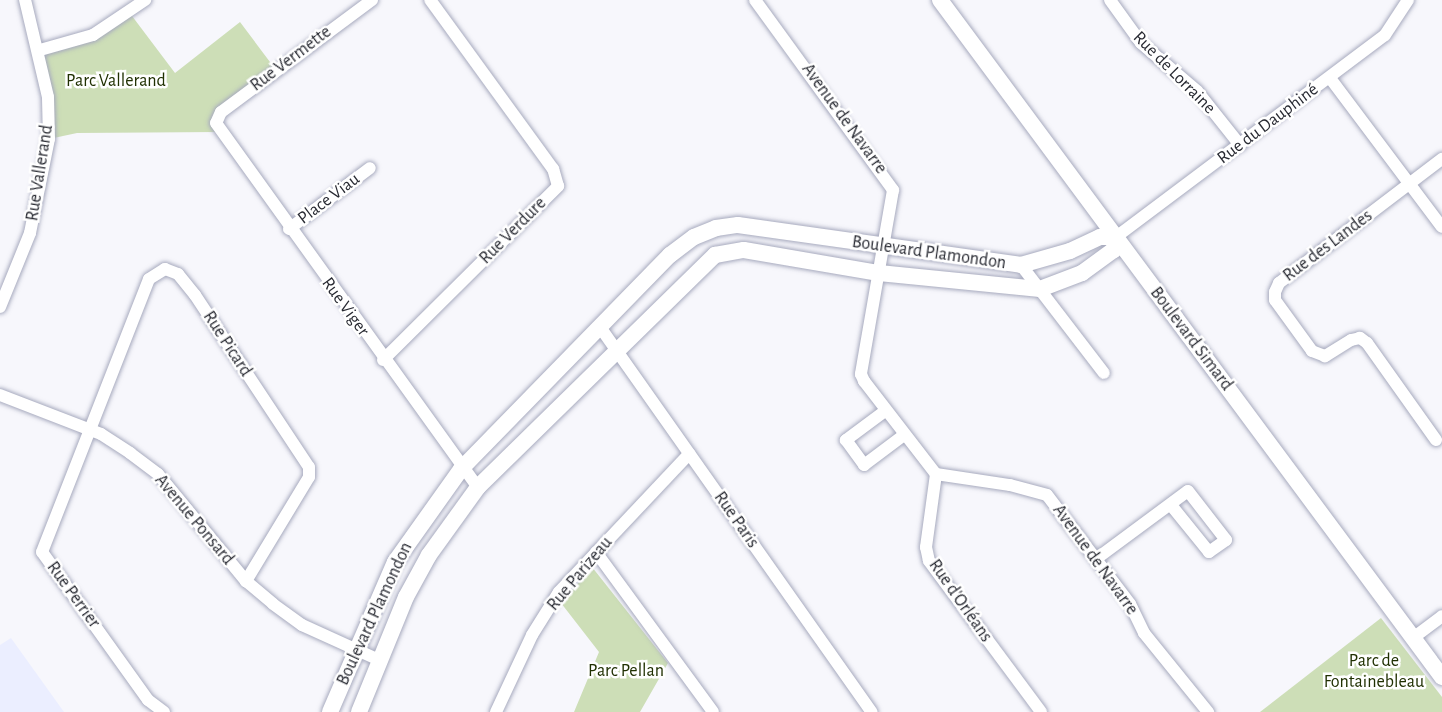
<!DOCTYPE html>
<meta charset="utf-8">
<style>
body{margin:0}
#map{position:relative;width:1442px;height:712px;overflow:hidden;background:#f7f7fc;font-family:"Alegreya Sans",sans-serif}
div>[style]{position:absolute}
.built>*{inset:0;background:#ebeeff}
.green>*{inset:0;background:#cddeb7}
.roads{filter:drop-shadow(0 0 2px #a7aabe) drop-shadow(0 0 2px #a7aabe)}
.street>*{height:12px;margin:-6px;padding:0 6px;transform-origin:6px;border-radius:6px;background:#fff}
.secondary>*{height:16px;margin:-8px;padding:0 8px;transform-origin:8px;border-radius:8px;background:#fff}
span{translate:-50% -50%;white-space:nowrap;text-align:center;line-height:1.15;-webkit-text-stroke:5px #fff;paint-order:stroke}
.street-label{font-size:18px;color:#282a32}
.park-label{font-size:18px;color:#203002}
</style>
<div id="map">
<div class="built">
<div style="clip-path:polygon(11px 638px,64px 712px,0 712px,0 645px)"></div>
</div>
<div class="green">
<div style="clip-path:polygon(129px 12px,175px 73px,240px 22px,276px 70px,221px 112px,219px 132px,77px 133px,49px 139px,40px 50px,75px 42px)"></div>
<div style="clip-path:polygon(592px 567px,668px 663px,640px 712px,574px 712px,599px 652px,561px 603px)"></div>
<div style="clip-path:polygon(1381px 618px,1442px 697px,1442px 712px,1260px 712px)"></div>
</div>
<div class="roads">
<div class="street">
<div style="left:372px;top:0;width:188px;rotate:143.4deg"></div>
<div style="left:221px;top:112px;width:12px;rotate:114deg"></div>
<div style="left:216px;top:123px;width:448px;rotate:54.3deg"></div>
<div style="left:755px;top:0;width:235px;rotate:54deg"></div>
<div style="left:893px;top:190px;width:187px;rotate:99.9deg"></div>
<div style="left:861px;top:374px;width:8px;rotate:67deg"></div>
<div style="left:864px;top:381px;width:118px;rotate:52.3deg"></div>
<div style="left:936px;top:474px;width:75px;rotate:8.5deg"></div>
<div style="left:1010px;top:485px;width:38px;rotate:15deg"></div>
<div style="left:1047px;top:495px;width:137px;rotate:52.7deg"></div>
<div style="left:1130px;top:604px;width:32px;rotate:64deg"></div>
<div style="left:1144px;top:633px;width:102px;rotate:51deg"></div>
<div style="left:1110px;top:0;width:53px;rotate:54.2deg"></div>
<div style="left:1141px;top:43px;width:74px;rotate:40.6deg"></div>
<div style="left:1197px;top:91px;width:69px;rotate:51.5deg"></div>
<div style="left:40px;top:50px;width:55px;rotate:-15.8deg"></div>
<div style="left:93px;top:35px;width:63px;rotate:-33.9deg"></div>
<div style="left:1330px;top:78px;width:186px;rotate:53.1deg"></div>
<div style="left:289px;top:229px;width:101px;rotate:-37deg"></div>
<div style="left:1116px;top:237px;width:336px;rotate:-36.9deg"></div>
<div style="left:1385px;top:35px;width:42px;rotate:-56.7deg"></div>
<div style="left:1021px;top:265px;width:136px;rotate:52.5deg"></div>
<div style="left:0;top:307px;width:80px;rotate:-67.9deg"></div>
<div style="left:30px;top:233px;width:96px;rotate:-78.6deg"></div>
<div style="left:49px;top:139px;width:42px;rotate:-91.4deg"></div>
<div style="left:48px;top:97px;width:100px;rotate:-103.3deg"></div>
<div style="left:600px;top:327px;width:471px;rotate:54.8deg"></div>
<div style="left:383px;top:360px;width:247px;rotate:-44.8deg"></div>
<div style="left:558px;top:186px;width:18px;rotate:-106deg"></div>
<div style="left:553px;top:169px;width:209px;rotate:-126deg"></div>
<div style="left:0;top:395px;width:108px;rotate:21.1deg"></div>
<div style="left:101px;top:434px;width:35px;rotate:33deg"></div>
<div style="left:130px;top:453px;width:35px;rotate:37deg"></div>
<div style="left:158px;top:474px;width:139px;rotate:50.6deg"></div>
<div style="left:246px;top:581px;width:35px;rotate:40deg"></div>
<div style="left:273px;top:604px;width:36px;rotate:36deg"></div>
<div style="left:302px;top:625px;width:85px;rotate:24.4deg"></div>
<div style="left:885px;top:411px;width:49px;rotate:143.4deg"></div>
<div style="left:846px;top:440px;width:31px;rotate:54deg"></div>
<div style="left:864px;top:465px;width:50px;rotate:-36.9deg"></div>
<div style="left:1436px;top:440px;width:119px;rotate:-125.4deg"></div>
<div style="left:1367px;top:343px;width:9px;rotate:-144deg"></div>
<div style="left:1360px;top:338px;width:9px;rotate:167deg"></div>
<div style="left:1351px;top:340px;width:31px;rotate:148deg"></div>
<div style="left:1325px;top:356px;width:14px;rotate:-159deg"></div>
<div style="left:1312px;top:351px;width:63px;rotate:-126deg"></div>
<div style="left:1275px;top:300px;width:8px;rotate:-90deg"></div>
<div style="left:1275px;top:292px;width:10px;rotate:-66deg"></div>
<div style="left:1279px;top:283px;width:205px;rotate:-37.3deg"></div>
<div style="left:936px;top:474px;width:74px;rotate:97.8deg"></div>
<div style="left:926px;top:547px;width:14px;rotate:78deg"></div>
<div style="left:929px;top:561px;width:188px;rotate:53.4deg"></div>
<div style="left:596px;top:552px;width:198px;rotate:53.8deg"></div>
<div style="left:1096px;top:559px;width:114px;rotate:-36.5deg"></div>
<div style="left:1188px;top:491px;width:62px;rotate:52.2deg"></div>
<div style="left:1226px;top:540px;width:21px;rotate:145deg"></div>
<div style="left:1209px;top:552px;width:60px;rotate:-129deg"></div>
<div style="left:1413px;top:638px;width:36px;rotate:-37deg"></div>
<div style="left:164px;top:712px;width:20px;rotate:-143deg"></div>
<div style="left:148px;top:700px;width:182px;rotate:-125.6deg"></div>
<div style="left:42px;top:552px;width:293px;rotate:-68.6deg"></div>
<div style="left:149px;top:279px;width:19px;rotate:-32deg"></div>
<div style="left:165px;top:269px;width:14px;rotate:21deg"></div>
<div style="left:178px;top:274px;width:27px;rotate:51deg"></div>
<div style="left:195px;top:295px;width:206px;rotate:56.5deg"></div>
<div style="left:309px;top:467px;width:10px;rotate:90deg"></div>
<div style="left:309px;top:477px;width:122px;rotate:121.2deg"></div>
<div style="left:496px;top:712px;width:85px;rotate:-64.9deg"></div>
<div style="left:532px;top:635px;width:51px;rotate:-57.9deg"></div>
<div style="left:559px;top:592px;width:190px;rotate:-46.7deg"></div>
</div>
<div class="secondary">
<div style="left:940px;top:0;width:843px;rotate:53.44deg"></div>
<div style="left:330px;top:712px;width:163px;rotate:-66.6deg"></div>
<div style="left:395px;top:562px;width:114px;rotate:-54.6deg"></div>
<div style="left:461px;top:469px;width:299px;rotate:-45.7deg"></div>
<div style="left:670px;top:255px;width:30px;rotate:-37deg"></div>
<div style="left:694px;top:237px;width:24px;rotate:-22deg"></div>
<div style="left:716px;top:228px;width:22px;rotate:-8deg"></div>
<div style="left:738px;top:225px;width:286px;rotate:8deg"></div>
<div style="left:1021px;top:265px;width:51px;rotate:-15.9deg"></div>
<div style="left:1070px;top:251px;width:33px;rotate:-25deg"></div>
<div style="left:1100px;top:237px;width:16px"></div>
<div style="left:359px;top:712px;width:124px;rotate:-67.8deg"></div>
<div style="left:406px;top:597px;width:48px;rotate:-61.3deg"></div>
<div style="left:429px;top:555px;width:84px;rotate:-54.2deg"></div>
<div style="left:478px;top:487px;width:332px;rotate:-44.4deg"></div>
<div style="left:715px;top:255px;width:29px;rotate:-10deg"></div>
<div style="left:744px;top:250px;width:137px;rotate:9.7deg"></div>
<div style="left:879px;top:273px;width:162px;rotate:5.7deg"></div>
<div style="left:1040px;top:289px;width:45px;rotate:-20.9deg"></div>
<div style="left:1082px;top:273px;width:39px;rotate:-36deg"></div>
<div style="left:1114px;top:250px;width:13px;rotate:-81deg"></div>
</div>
</div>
<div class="street-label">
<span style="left:291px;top:59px;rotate:-37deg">Rue Vermette</span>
<span style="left:1174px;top:73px;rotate:45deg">Rue de Lorraine</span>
<span style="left:844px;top:119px;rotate:54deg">Avenue de Navarre</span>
<span style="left:1268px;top:124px;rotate:-37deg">Rue du Dauphiné</span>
<span style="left:40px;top:173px;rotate:-81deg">Rue Vallerand</span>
<span style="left:329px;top:199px;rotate:-37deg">Place Viau</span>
<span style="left:513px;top:231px;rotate:-45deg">Rue Verdure</span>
<span style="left:1328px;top:246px;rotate:-37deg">Rue des Landes</span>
<span style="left:929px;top:253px;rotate:8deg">Boulevard Plamondon</span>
<span style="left:345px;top:307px;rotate:54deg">Rue Viger</span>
<span style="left:1191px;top:339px;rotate:53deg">Boulevard Simard</span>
<span style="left:227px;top:344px;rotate:57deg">Rue Picard</span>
<span style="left:194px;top:520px;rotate:50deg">Avenue Ponsard</span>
<span style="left:736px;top:520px;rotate:55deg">Rue Paris</span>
<span style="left:1095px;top:560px;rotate:54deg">Avenue de Navarre</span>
<span style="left:580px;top:574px;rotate:-50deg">Rue Parizeau</span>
<span style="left:73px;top:595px;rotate:54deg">Rue Perrier</span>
<span style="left:960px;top:601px;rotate:55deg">Rue d'Orléans</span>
<span style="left:375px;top:614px;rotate:-65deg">Boulevard Plamondon</span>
</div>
<div class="park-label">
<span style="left:116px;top:81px">Parc Vallerand</span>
<span style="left:1374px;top:672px">Parc de<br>Fontainebleau</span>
<span style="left:626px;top:671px">Parc Pellan</span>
</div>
</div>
